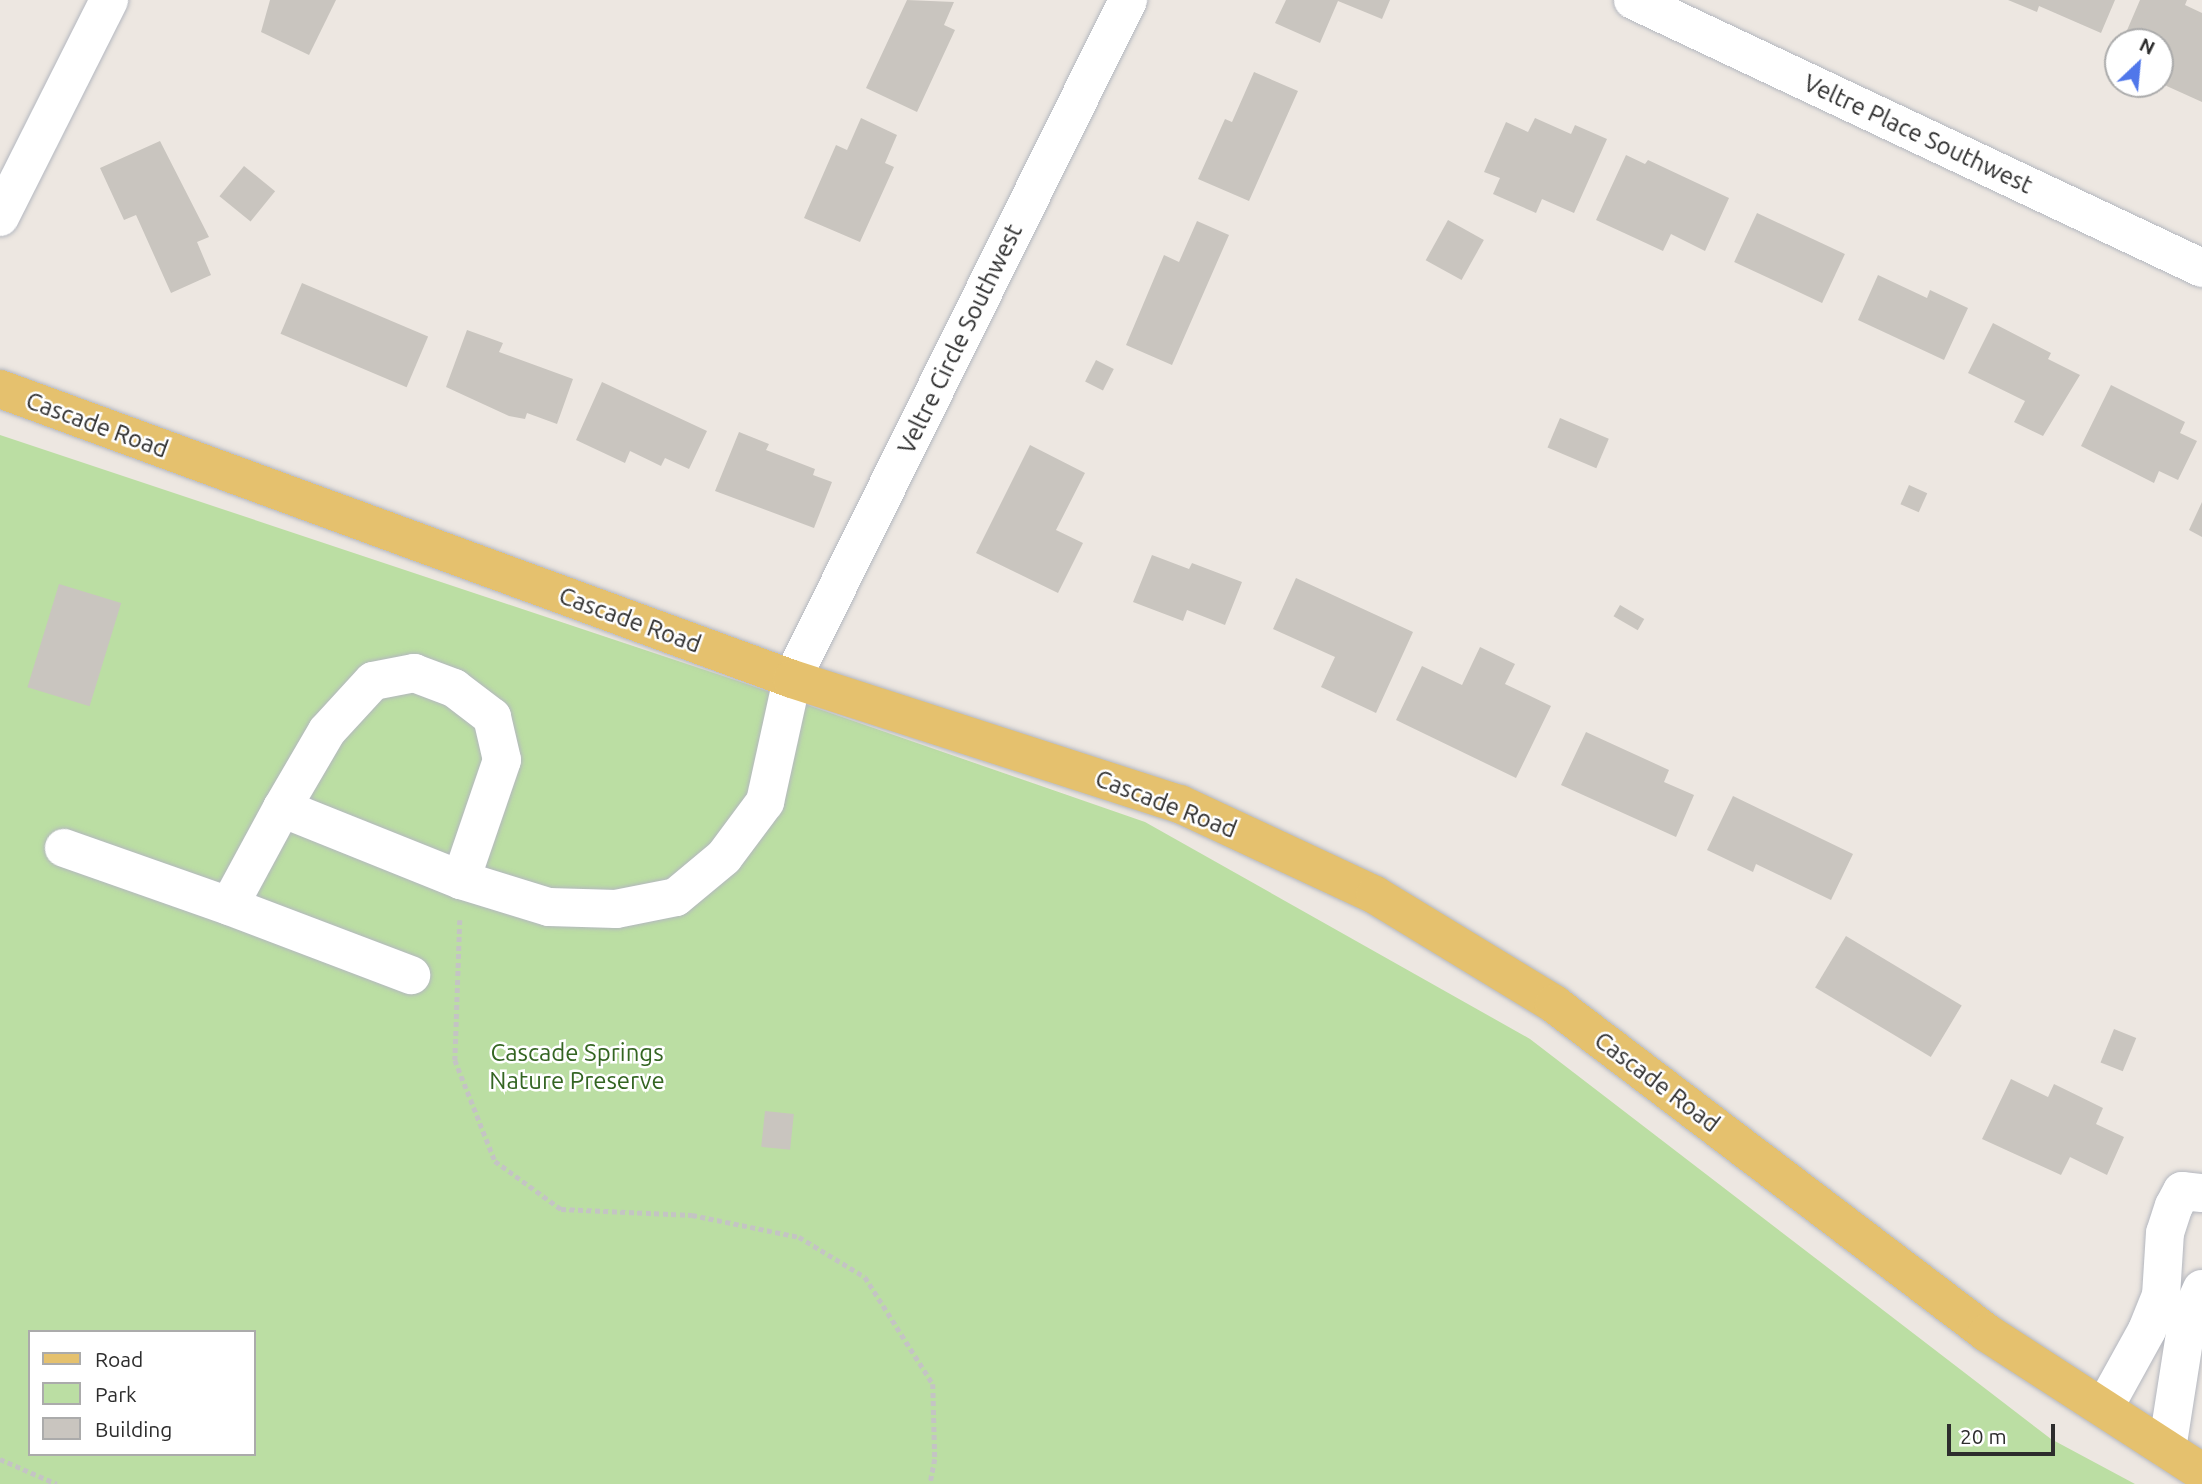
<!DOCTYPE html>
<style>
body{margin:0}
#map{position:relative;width:2202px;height:1484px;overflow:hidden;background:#ede7e1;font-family:Ubuntu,sans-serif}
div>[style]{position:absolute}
.green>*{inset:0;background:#bbdea3}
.building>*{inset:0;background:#c9c5bf;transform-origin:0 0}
.path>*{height:4.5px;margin-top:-2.25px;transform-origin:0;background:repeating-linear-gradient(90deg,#c4c4c4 0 5px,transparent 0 8.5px)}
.roads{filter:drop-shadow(0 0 2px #b4b7bf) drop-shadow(0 0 2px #b4b7bf)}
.minor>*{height:38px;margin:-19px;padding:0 19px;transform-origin:19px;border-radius:19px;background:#fff}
.major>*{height:38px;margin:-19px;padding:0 19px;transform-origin:19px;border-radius:19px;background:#e5c16e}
span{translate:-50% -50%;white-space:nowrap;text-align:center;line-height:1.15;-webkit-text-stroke:5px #fff;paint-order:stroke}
.street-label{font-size:24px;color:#2d2d2d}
.park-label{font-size:24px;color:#346522}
.legend{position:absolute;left:28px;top:1330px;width:228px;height:126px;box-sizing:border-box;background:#fff;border:2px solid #ababab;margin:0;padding:9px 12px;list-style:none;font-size:21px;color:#2d2d2d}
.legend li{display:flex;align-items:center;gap:14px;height:35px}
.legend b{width:35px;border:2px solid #ababab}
.north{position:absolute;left:2104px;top:28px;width:70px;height:70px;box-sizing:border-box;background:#fff;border:2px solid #ababab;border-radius:50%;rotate:26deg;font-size:19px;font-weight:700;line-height:28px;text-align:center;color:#2d2d2d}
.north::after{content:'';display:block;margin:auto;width:24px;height:32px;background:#5077ea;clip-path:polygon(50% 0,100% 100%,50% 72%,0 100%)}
.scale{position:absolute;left:1947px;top:1424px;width:108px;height:32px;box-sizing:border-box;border:4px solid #2d2d2d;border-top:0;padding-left:9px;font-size:21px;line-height:24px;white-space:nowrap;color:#2d2d2d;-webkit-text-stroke:5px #fff;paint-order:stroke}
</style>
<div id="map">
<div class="green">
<div style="clip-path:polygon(evenodd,0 435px,738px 681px,1145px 822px,1530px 1039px,2051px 1439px,2135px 1484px,0 1484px,0 435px,30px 1332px,254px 1332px,254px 1454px,30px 1454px,30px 1332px)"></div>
</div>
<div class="building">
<div style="clip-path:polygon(270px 0,336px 0,309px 55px,261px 32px)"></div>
<div style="clip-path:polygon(907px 0,954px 2px,944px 25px,955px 30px,917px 112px,866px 88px)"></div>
<div style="clip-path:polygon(1286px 0,1390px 0,1382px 19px,1338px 1px,1320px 43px,1275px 23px)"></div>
<div style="clip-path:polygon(2008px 0,2115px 0,2101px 33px,2039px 6px,2037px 12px)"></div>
<div style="clip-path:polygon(2140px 0,2187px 0,2185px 5px,2202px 13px,2202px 102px,2160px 83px,2160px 42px,2122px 42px)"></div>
<div style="clip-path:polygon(1254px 72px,1298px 91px,1249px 201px,1198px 179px,1225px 119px,1232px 122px)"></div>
<div style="clip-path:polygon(861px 118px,897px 135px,885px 163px,894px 167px,860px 242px,804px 218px,836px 145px,847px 150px)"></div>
<div style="clip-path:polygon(1535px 118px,1571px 134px,1575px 125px,1607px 139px,1574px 213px,1542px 199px,1536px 213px,1493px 194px,1500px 178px,1484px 172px,1506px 122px,1528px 132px)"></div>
<div style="clip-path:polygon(160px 141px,209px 237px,197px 242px,211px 275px,171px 293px,136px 215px,124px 220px,100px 168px)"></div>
<div style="clip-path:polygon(1626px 155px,1645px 164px,1648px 160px,1729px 198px,1705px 251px,1671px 234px,1663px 251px,1596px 220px)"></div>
<div style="left:244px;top:166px;width:40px;height:39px;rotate:39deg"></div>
<div style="left:1757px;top:213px;width:97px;height:54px;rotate:25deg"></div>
<div style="left:1448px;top:220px;width:41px;height:46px;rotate:29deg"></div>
<div style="clip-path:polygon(1197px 221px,1229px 235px,1172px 365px,1126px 345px,1164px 255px,1179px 262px)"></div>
<div style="clip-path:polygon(1878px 275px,1927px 298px,1930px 290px,1968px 308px,1944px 360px,1858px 320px)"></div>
<div style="left:302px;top:283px;width:137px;height:55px;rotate:23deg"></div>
<div style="clip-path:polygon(1993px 323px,2051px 353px,2048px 359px,2080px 375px,2043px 436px,2014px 422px,2025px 401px,1968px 373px)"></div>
<div style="clip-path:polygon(467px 330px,503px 343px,499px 352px,573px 379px,557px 424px,527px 413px,525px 419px,509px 416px,446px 387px)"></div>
<div style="left:1096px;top:360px;width:20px;height:24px;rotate:27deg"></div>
<div style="clip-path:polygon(602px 382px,707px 431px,689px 469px,665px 458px,661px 466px,630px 451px,625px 463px,576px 440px)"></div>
<div style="clip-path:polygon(2111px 385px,2185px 422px,2180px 433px,2197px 441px,2178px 480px,2159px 471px,2154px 483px,2081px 446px)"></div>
<div style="left:1560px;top:418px;width:53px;height:32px;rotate:23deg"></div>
<div style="clip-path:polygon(739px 432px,769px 444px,766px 450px,815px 469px,813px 475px,832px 482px,814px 528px,715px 491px)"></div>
<div style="clip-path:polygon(1030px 445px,1085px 473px,1056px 530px,1083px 543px,1058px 593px,976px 553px)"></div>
<div style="left:1909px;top:485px;width:20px;height:21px;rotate:24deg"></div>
<div style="clip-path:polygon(2202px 502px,2202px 537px,2189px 530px)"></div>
<div style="clip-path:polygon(1152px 555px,1189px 569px,1192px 563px,1242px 582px,1225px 625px,1187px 610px,1183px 621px,1133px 602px)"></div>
<div style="clip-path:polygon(1296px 578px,1413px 632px,1376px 713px,1321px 687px,1335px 657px,1273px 629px)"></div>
<div style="left:59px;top:584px;width:65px;height:108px;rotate:17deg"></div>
<div style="left:1620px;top:605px;width:28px;height:13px;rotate:30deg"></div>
<div style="clip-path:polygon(1480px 647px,1515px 664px,1505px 684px,1551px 706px,1516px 778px,1396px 720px,1422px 666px,1462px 685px)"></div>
<div style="clip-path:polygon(1586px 732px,1669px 770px,1664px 782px,1694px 795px,1676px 837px,1561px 785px)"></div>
<div style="clip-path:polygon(1733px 796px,1853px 854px,1831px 900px,1756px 864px,1753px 872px,1707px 850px)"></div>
<div style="left:1846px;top:936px;width:135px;height:60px;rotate:31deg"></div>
<div style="left:2114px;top:1029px;width:24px;height:36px;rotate:22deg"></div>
<div style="clip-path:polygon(2011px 1079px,2048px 1097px,2054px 1084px,2103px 1108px,2096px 1124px,2124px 1137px,2107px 1175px,2070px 1157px,2061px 1175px,1982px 1139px)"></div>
<div style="left:765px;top:1111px;width:29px;height:36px;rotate:6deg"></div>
</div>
<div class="path">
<div style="left:460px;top:920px;width:140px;rotate:92deg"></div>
<div style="left:455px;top:1060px;width:109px;rotate:68.4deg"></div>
<div style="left:495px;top:1161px;width:82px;rotate:36deg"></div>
<div style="left:561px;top:1209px;width:131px;rotate:2.6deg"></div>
<div style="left:692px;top:1215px;width:109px;rotate:11.6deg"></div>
<div style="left:799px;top:1237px;width:77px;rotate:31.2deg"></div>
<div style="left:865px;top:1277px;width:127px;rotate:57.6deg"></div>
<div style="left:933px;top:1384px;width:75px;rotate:88.5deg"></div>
<div style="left:935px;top:1459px;width:25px;rotate:101deg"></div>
<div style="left:0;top:1459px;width:62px;rotate:23.7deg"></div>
</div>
<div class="roads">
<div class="minor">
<div style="left:1633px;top:0;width:629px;rotate:25.22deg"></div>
<div style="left:0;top:217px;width:243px;rotate:-63.3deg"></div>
<div style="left:414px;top:673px;width:43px;rotate:20.6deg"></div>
<div style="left:454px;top:688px;width:48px;rotate:37.3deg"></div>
<div style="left:492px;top:717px;width:44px;rotate:76.9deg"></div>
<div style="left:502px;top:760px;width:127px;rotate:108.9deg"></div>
<div style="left:461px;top:880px;width:193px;rotate:-158.1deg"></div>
<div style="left:282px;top:808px;width:89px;rotate:-59.7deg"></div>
<div style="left:327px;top:731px;width:68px;rotate:-47.4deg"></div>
<div style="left:373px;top:681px;width:42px;rotate:-11deg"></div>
<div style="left:282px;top:808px;width:111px;rotate:118.4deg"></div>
<div style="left:229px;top:906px;width:195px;rotate:20.8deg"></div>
<div style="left:64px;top:848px;width:175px;rotate:19.4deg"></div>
<div style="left:461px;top:880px;width:92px;rotate:17.1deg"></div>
<div style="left:549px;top:907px;width:67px;rotate:1.7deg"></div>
<div style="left:616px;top:909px;width:61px;rotate:-11.3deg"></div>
<div style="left:676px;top:897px;width:62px;rotate:-39.8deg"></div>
<div style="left:724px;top:857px;width:69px;rotate:-53.3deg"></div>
<div style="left:765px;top:802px;width:126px;rotate:-77.6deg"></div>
<div style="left:792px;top:679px;width:758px;rotate:-63.67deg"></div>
<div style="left:2104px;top:1408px;width:89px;rotate:-61.1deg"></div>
<div style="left:2147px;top:1330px;width:37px;rotate:-68deg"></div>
<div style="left:2161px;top:1296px;width:63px;rotate:-86.4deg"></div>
<div style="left:2165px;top:1233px;width:28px;rotate:-72deg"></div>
<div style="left:2174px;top:1206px;width:17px;rotate:-62deg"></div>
<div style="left:2182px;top:1191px;width:20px;rotate:6deg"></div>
<div style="left:2167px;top:1449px;width:129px;rotate:-81.1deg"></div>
<div style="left:2187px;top:1322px;width:36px;rotate:-66deg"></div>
</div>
<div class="major">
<div style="left:0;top:389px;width:843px;rotate:20.11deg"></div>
<div style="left:792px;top:679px;width:408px;rotate:17.9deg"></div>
<div style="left:1180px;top:804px;width:215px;rotate:25deg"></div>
<div style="left:1375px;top:895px;width:210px;rotate:31.3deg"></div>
<div style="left:1554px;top:1004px;width:544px;rotate:37.23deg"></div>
<div style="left:1987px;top:1333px;width:256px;rotate:32.9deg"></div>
</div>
</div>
<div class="street-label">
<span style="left:1918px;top:134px;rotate:25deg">Veltre Place Southwest</span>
<span style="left:960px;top:339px;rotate:-64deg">Veltre Circle Southwest</span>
<span style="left:97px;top:425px;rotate:20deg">Cascade Road</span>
<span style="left:630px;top:620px;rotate:20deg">Cascade Road</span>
<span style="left:1166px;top:804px;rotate:21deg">Cascade Road</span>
<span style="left:1657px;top:1082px;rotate:37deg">Cascade Road</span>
</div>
<div class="park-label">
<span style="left:577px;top:1067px">Cascade Springs<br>Nature Preserve</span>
</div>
<ul class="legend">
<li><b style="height:9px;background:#e5c16e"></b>Road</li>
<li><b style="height:19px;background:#bbdea3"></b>Park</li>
<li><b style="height:19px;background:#c9c5bf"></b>Building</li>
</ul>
<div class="north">N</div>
<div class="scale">20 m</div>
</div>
